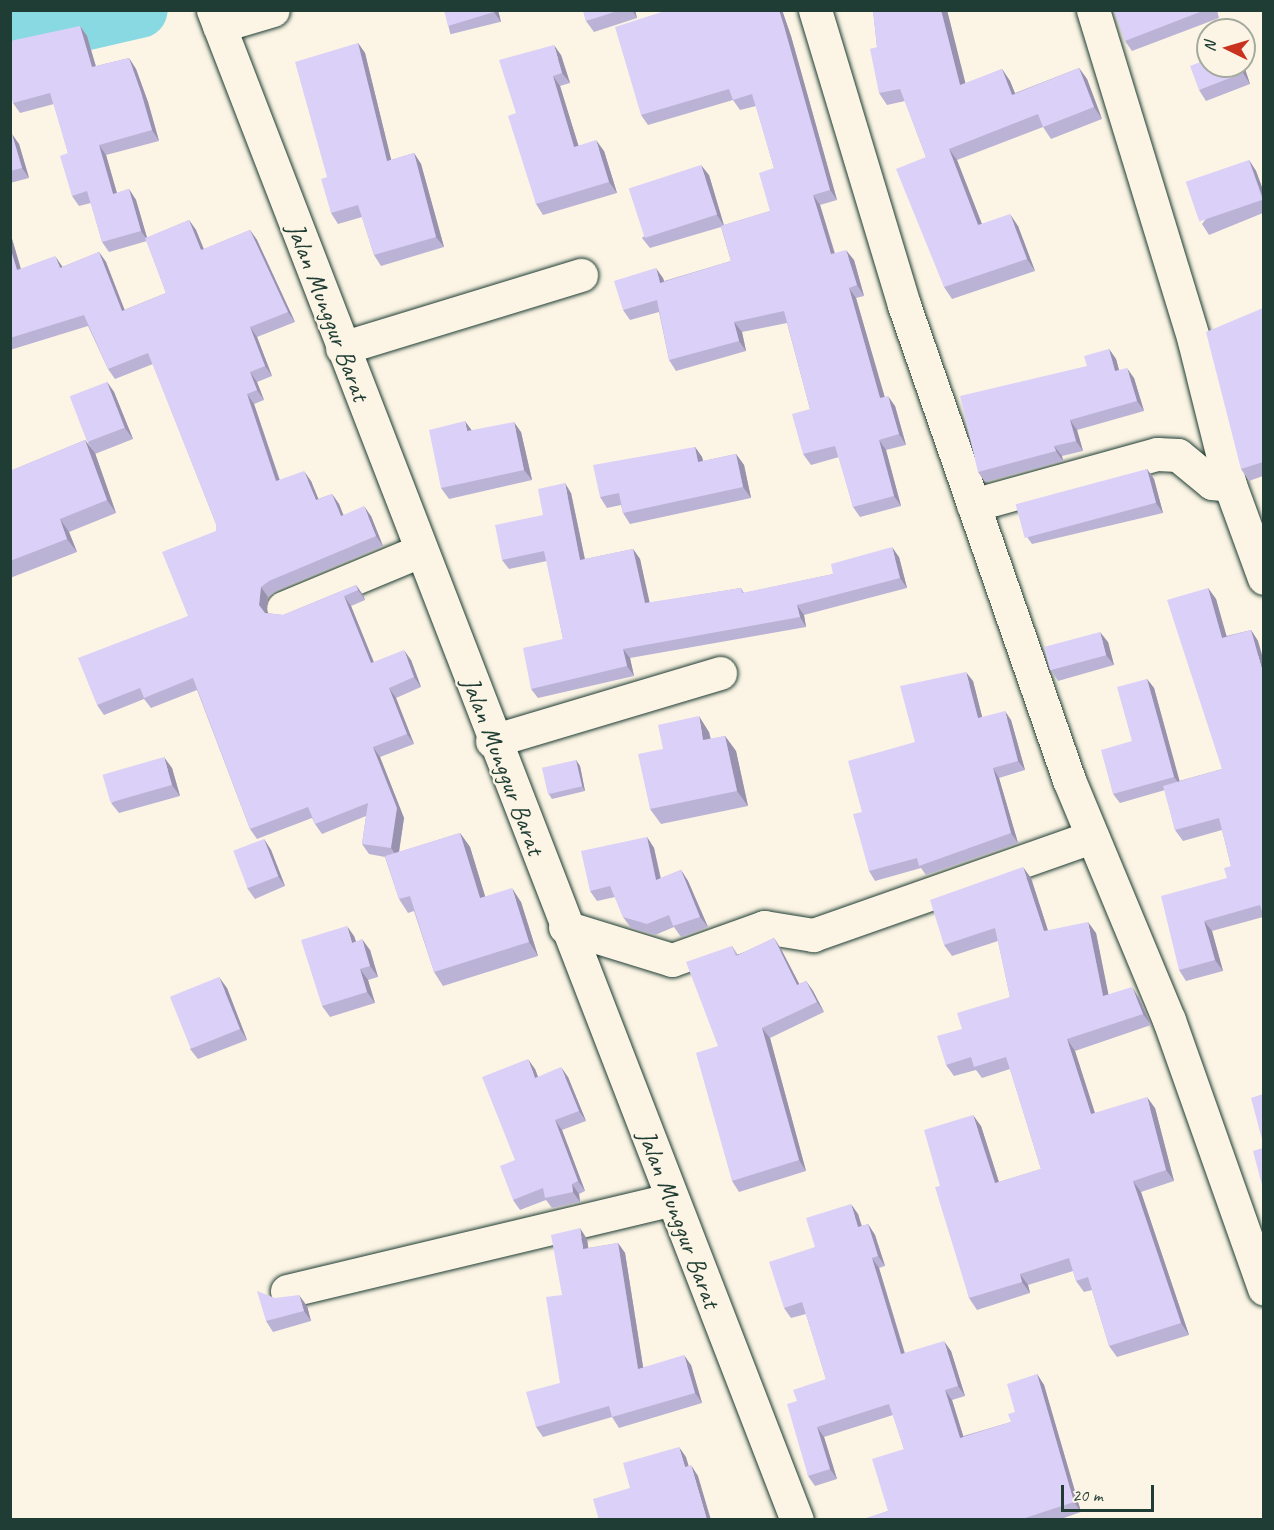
<!DOCTYPE html>
<style>
body{margin:0}
#map{position:relative;width:1274px;height:1530px;overflow:hidden;background:#fcf5e5;font-family:Caveat,sans-serif}
div>[style]{position:absolute}
.river>*{height:56px;margin:-28px;padding:0 28px;transform-origin:28px;border-radius:28px;background:#89d9e3}
.roads{filter:drop-shadow(0 0 2px #1f3d34) drop-shadow(0 0 2px #1f3d34)}
.minor>*{height:33px;margin:-16.5px;padding:0 16.5px;transform-origin:16.5px;border-radius:16.5px;background:#fcf5e5}
.tertiary>*{height:33px;margin:-16.5px;padding:0 16.5px;transform-origin:16.5px;border-radius:16.5px;background:#fcf5e5}
.wall>*{inset:0;background:#bbb3d5;transform-origin:0 0}
.shaded-wall>*{inset:0;background:#9992ae}
.building>*{inset:0;background:#dad0f8;transform-origin:0 0}
span{translate:-50% -50%;white-space:nowrap;text-align:center;line-height:1.15;-webkit-text-stroke:4.5px #fcf5e5;paint-order:stroke}
.street-label{font-size:26px;color:#1f3d34}
.frame{position:absolute;inset:0;border:12px solid #1f3d34;pointer-events:none}
.north{position:absolute;left:1196px;top:18px;width:60px;height:60px;box-sizing:border-box;background:#fcf5e5;border:2px solid #a4ab9e;border-radius:50%;rotate:275deg;font-size:16px;font-weight:700;line-height:24px;text-align:center;color:#1f3d34}
.north::after{content:'';display:block;margin:auto;width:21px;height:27px;background:#c8321e;clip-path:polygon(50% 0,100% 100%,50% 72%,0 100%)}
.scale{position:absolute;left:1061px;top:1485px;width:93px;height:27px;box-sizing:border-box;border:3px solid #1f3d34;border-top:0;padding-left:8px;font-size:18px;line-height:21px;white-space:nowrap;color:#1f3d34;-webkit-text-stroke:4px #fcf5e5;paint-order:stroke}
</style>
<div id="map">
<div class="river">
<div style="left:10px;top:40px;width:133px;rotate:-13deg"></div>
</div>
<div class="roads">
<div class="minor">
<div style="left:815px;top:10px;width:308px;rotate:73.2deg"></div>
<div style="left:904px;top:305px;width:503px;rotate:70.84deg"></div>
<div style="left:1069px;top:780px;width:260px;rotate:67.4deg"></div>
<div style="left:1169px;top:1020px;width:285px;rotate:70.5deg"></div>
<div style="left:1093px;top:10px;width:346px;rotate:73deg"></div>
<div style="left:1194px;top:341px;width:148px;rotate:76deg"></div>
<div style="left:219px;top:26px;width:56px;rotate:-16.5deg"></div>
<div style="left:342px;top:348px;width:250px;rotate:-17deg"></div>
<div style="left:973px;top:505px;width:191px;rotate:-15.5deg"></div>
<div style="left:1157px;top:454px;width:21px;rotate:3deg"></div>
<div style="left:1178px;top:455px;width:44px;rotate:39.5deg"></div>
<div style="left:1212px;top:483px;width:18px;rotate:6deg"></div>
<div style="left:1230px;top:485px;width:99px;rotate:69.9deg"></div>
<div style="left:283px;top:608px;width:148px;rotate:-22.6deg"></div>
<div style="left:492px;top:741px;width:238px;rotate:-16.6deg"></div>
<div style="left:565px;top:927px;width:112px;rotate:17.1deg"></div>
<div style="left:672px;top:960px;width:98px;rotate:-19.7deg"></div>
<div style="left:764px;top:927px;width:50px;rotate:9.3deg"></div>
<div style="left:813px;top:935px;width:296px;rotate:-19.4deg"></div>
<div style="left:287px;top:1291px;width:396px;rotate:-13.4deg"></div>
</div>
<div class="tertiary">
<div style="left:213px;top:10px;width:1619px;rotate:68.86deg"></div>
</div>
</div>
<div class="wall">
<div style="left:498px;top:10px;width:12px;height:52px;rotate:76deg"></div>
<div style="clip-path:polygon(583px 10px,635px 10px,637px 18px,594px 32px,586px 21px)"></div>
<div style="clip-path:polygon(668px 10px,782px 10px,791px 36px,837px 200px,820px 205px,835px 253px,854px 260px,864px 296px,856px 298px,884px 397px,895px 406px,906px 445px,886px 450px,901px 506px,860px 517px,853px 507px,839px 457px,811px 465px,803px 454px,810px 409px,787px 323px,742px 332px,746px 351px,676px 371px,669px 360px,659px 312px,630px 320px,623px 310px,663px 278px,664px 281px,731px 261px,721px 227px,650px 248px,642px 238px,709px 175px,724px 225px,770px 211px,774px 168px,756px 106px,740px 110px,733px 100px,648px 125px,641px 115px)"></div>
<div style="clip-path:polygon(873px 10px,947px 10px,965px 84px,1002px 69px,1010px 81px,1015px 93px,1079px 68px,1087px 79px,1102px 119px,1051px 139px,1043px 127px,957px 160px,982px 224px,1018px 226px,1035px 271px,952px 299px,944px 287px,926px 157px,905px 101px,887px 105px,879px 93px,877px 47px)"></div>
<div style="clip-path:polygon(1114px 10px,1217px 10px,1219px 18px,1132px 51px,1125px 41px)"></div>
<div style="clip-path:polygon(80px 26px,87px 36px,96px 66px,129px 58px,136px 69px,148px 102px,159px 141px,106px 155px,117px 193px,129px 189px,136px 200px,147px 238px,189px 220px,196px 230px,204px 249px,250px 230px,257px 240px,295px 322px,257px 337px,272px 376px,257px 382px,264px 400px,254px 404px,280px 480px,311px 481px,318px 499px,332px 494px,339px 504px,343px 515px,371px 516px,383px 546px,276px 591px,268px 597px,266px 613px,283px 615px,356px 585px,363px 595px,365px 600px,351px 606px,374px 662px,411px 660px,421px 687px,396px 698px,414px 744px,380px 757px,404px 818px,399px 852px,460px 833px,470px 847px,485px 897px,521px 902px,538px 956px,443px 986px,434px 972px,414px 911px,408px 913px,399px 899px,385px 857px,369px 854px,362px 844px,366px 816px,322px 834px,315px 824px,312px 818px,257px 839px,250px 829px,197px 690px,151px 708px,144px 699px,104px 715px,97px 705px,188px 616px,216px 531px,216px 524px,153px 364px,115px 379px,108px 369px,88px 326px,10px 350px,10px 232px,21px 269px,62px 267px,99px 252px,106px 262px,124px 310px,166px 293px,147px 241px,109px 252px,102px 242px,91px 203px,79px 206px,72px 196px,68px 153px,54px 104px,20px 113px,13px 103px)"></div>
<div style="clip-path:polygon(358px 43px,365px 53px,391px 160px,414px 153px,421px 164px,444px 247px,381px 266px,374px 255px,362px 217px,338px 224px,331px 213px,327px 177px)"></div>
<div style="clip-path:polygon(561px 55px,570px 83px,560px 86px,578px 145px,604px 151px,617px 193px,543px 215px,536px 204px,516px 113px)"></div>
<div style="clip-path:polygon(1244px 66px,1250px 84px,1206px 101px,1199px 90px)"></div>
<div style="clip-path:polygon(10px 134px,19px 144px,29px 178px,10px 183px)"></div>
<div style="clip-path:polygon(1249px 160px,1256px 171px,1263px 190px,1263px 213px,1209px 235px,1202px 224px)"></div>
<div style="clip-path:polygon(1263px 308px,1263px 476px,1249px 481px,1241px 469px)"></div>
<div style="clip-path:polygon(1109px 349px,1116px 359px,1119px 370px,1134px 378px,1144px 411px,1077px 430px,1083px 451px,1062px 456px,1063px 461px,985px 482px,978px 472px)"></div>
<div style="clip-path:polygon(107px 382px,114px 392px,133px 439px,95px 454px,88px 443px)"></div>
<div style="clip-path:polygon(471px 430px,521px 432px,532px 480px,449px 499px,441px 488px)"></div>
<div style="clip-path:polygon(85px 440px,95px 453px,116px 513px,69px 532px,77px 552px,10px 578px,10px 471px)"></div>
<div style="clip-path:polygon(695px 447px,702px 457px,703px 461px,736px 454px,744px 465px,751px 498px,630px 524px,623px 513px,621px 505px,607px 508px,600px 497px)"></div>
<div style="clip-path:polygon(1147px 469px,1154px 479px,1163px 513px,1032px 544px,1025px 534px)"></div>
<div style="clip-path:polygon(571px 493px,585px 559px,633px 549px,640px 559px,649px 603px,741px 588px,744px 593px,833px 574px,899px 557px,907px 588px,804px 615px,806px 627px,630px 658px,634px 676px,538px 698px,531px 689px,563px 639px,547px 561px,509px 569px,502px 560px,543px 515px)"></div>
<div style="clip-path:polygon(1208px 588px,1216px 599px,1226px 636px,1251px 630px,1258px 641px,1263px 917px,1212px 931px,1223px 971px,1186px 981px,1179px 970px,1227px 878px,1231px 866px,1222px 830px,1183px 841px,1175px 830px,1165px 790px,1120px 803px,1113px 794px,1132px 741px,1147px 679px,1154px 688px,1179px 781px,1222px 769px)"></div>
<div style="clip-path:polygon(1108px 642px,1114px 665px,1058px 681px,1051px 670px)"></div>
<div style="clip-path:polygon(973px 681px,982px 717px,1011px 720px,1025px 770px,999px 778px,1018px 843px,926px 875px,921px 868px,875px 881px,869px 871px,862px 812px,915px 742px)"></div>
<div style="clip-path:polygon(709px 732px,711px 739px,725px 736px,736px 751px,748px 806px,661px 824px,650px 809px,663px 749px)"></div>
<div style="clip-path:polygon(576px 760px,580px 766px,585px 791px,552px 799px,548px 793px)"></div>
<div style="clip-path:polygon(172px 768px,180px 796px,119px 813px,111px 803px)"></div>
<div style="clip-path:polygon(647px 837px,654px 848px,661px 878px,681px 870px,688px 881px,708px 927px,681px 937px,674px 927px,655px 935px,631px 928px,623px 917px,615px 897px,597px 901px,590px 891px)"></div>
<div style="clip-path:polygon(264px 839px,271px 850px,285px 886px,255px 899px,247px 888px)"></div>
<div style="clip-path:polygon(1031px 878px,1048px 931px,1096px 933px,1108px 994px,1139px 998px,1151px 1025px,1075px 1051px,1095px 1113px,1155px 1108px,1174px 1181px,1141px 1192px,1189px 1335px,1117px 1357px,1109px 1346px,1092px 1290px,1084px 1292px,1076px 1281px,1073px 1271px,1028px 1285px,1030px 1293px,977px 1310px,969px 1298px,940px 1186px,981px 1126px,999px 1182px,1041px 1169px,1010px 1069px,982px 1078px,976px 1070px,954px 1076px,946px 1065px,962px 1029px,1010px 997px,998px 941px,952px 956px,944px 945px)"></div>
<div style="clip-path:polygon(354px 936px,356px 942px,370px 950px,378px 977px,368px 980px,375px 1003px,330px 1017px,322px 1006px)"></div>
<div style="clip-path:polygon(774px 938px,781px 949px,799px 984px,806px 981px,813px 991px,824px 1012px,770px 1038px,806px 1171px,739px 1192px,732px 1181px,718px 1046px,732px 946px,738px 955px)"></div>
<div style="clip-path:polygon(227px 988px,247px 1040px,198px 1059px,190px 1049px)"></div>
<div style="clip-path:polygon(535px 1069px,538px 1077px,568px 1077px,586px 1121px,562px 1130px,585px 1191px,579px 1194px,580px 1202px,552px 1208px,546px 1200px,520px 1210px,513px 1200px,515px 1160px)"></div>
<div style="clip-path:polygon(858px 1214px,862px 1226px,868px 1224px,875px 1235px,885px 1266px,879px 1268px,905px 1353px,951px 1351px,965px 1396px,952px 1400px,963px 1436px,1011px 1422px,1037px 1374px,1044px 1385px,1081px 1512px,1058px 1520px,861px 1520px,888px 1511px,904px 1449px,893px 1415px,824px 1437px,837px 1479px,815px 1486px,808px 1476px,797px 1401px,826px 1379px,806px 1314px,791px 1318px,784px 1308px,815px 1247px)"></div>
<div style="clip-path:polygon(587px 1239px,588px 1248px,618px 1243px,625px 1253px,643px 1367px,691px 1365px,702px 1403px,619px 1428px,612px 1417px,543px 1437px,536px 1427px,560px 1383px,562px 1295px)"></div>
<div style="clip-path:polygon(275px 1298px,307px 1306px,311px 1321px,273px 1332px,266px 1321px)"></div>
</div>
<div class="shaded-wall">
<div style="clip-path:polygon(493px 10px,498px 10px,501px 22px,494px 12px)"></div>
<div style="clip-path:polygon(632px 10px,635px 10px,637px 18px)"></div>
<div style="clip-path:polygon(779px 10px,782px 10px,791px 36px,837px 200px,830px 190px)"></div>
<div style="clip-path:polygon(941px 10px,947px 10px,969px 97px,960px 85px)"></div>
<div style="clip-path:polygon(80px 26px,87px 36px,99px 78px,92px 67px)"></div>
<div style="clip-path:polygon(358px 43px,365px 53px,394px 171px,387px 161px)"></div>
<div style="clip-path:polygon(554px 45px,561px 55px,570px 83px,562px 73px)"></div>
<div style="clip-path:polygon(129px 58px,136px 69px,148px 102px,159px 141px,152px 130px)"></div>
<div style="clip-path:polygon(1240px 66px,1244px 66px,1250px 84px,1243px 73px)"></div>
<div style="clip-path:polygon(1079px 68px,1087px 79px,1102px 119px,1094px 107px)"></div>
<div style="clip-path:polygon(1002px 69px,1010px 81px,1020px 106px,1012px 95px)"></div>
<div style="clip-path:polygon(553px 76px,560px 86px,582px 157px,574px 147px)"></div>
<div style="clip-path:polygon(12px 134px,19px 144px,29px 178px,22px 168px)"></div>
<div style="clip-path:polygon(596px 140px,604px 151px,617px 193px,609px 182px)"></div>
<div style="clip-path:polygon(99px 145px,106px 155px,120px 204px,113px 194px)"></div>
<div style="clip-path:polygon(949px 149px,957px 160px,987px 237px,978px 225px)"></div>
<div style="clip-path:polygon(414px 153px,421px 164px,444px 247px,436px 237px)"></div>
<div style="clip-path:polygon(1249px 160px,1256px 171px,1263px 190px,1263px 198px)"></div>
<div style="clip-path:polygon(701px 165px,709px 175px,724px 226px,717px 215px)"></div>
<div style="clip-path:polygon(129px 189px,136px 200px,148px 241px,141px 231px)"></div>
<div style="clip-path:polygon(813px 195px,820px 205px,838px 265px,831px 254px)"></div>
<div style="clip-path:polygon(1010px 214px,1018px 226px,1035px 271px,1027px 259px)"></div>
<div style="clip-path:polygon(189px 220px,196px 230px,208px 260px,201px 250px)"></div>
<div style="clip-path:polygon(250px 230px,257px 240px,295px 322px,288px 312px)"></div>
<div style="clip-path:polygon(10px 232px,24px 280px,17px 270px,10px 247px)"></div>
<div style="clip-path:polygon(846px 250px,854px 260px,864px 296px,857px 285px)"></div>
<div style="clip-path:polygon(99px 252px,106px 262px,129px 321px,122px 311px)"></div>
<div style="clip-path:polygon(55px 256px,62px 266px,67px 278px,60px 268px)"></div>
<div style="clip-path:polygon(656px 268px,663px 278px,667px 293px,660px 283px)"></div>
<div style="clip-path:polygon(849px 288px,856px 298px,888px 408px,880px 398px)"></div>
<div style="clip-path:polygon(734px 322px,742px 332px,746px 351px,739px 341px)"></div>
<div style="clip-path:polygon(250px 327px,257px 337px,272px 376px,265px 366px)"></div>
<div style="clip-path:polygon(1109px 349px,1116px 359px,1122px 381px,1115px 371px)"></div>
<div style="clip-path:polygon(1127px 368px,1134px 378px,1144px 411px,1137px 401px)"></div>
<div style="clip-path:polygon(250px 372px,257px 382px,264px 400px,257px 390px)"></div>
<div style="clip-path:polygon(107px 382px,114px 392px,133px 439px,125px 428px)"></div>
<div style="clip-path:polygon(247px 394px,254px 404px,283px 491px,276px 481px)"></div>
<div style="clip-path:polygon(888px 396px,895px 406px,906px 445px,899px 434px)"></div>
<div style="clip-path:polygon(1070px 420px,1077px 430px,1083px 451px,1076px 441px)"></div>
<div style="clip-path:polygon(465px 421px,473px 432px,467px 431px)"></div>
<div style="clip-path:polygon(514px 422px,521px 432px,532px 480px,524px 470px)"></div>
<div style="clip-path:polygon(85px 440px,95px 453px,116px 513px,107px 500px)"></div>
<div style="clip-path:polygon(879px 440px,886px 450px,901px 506px,894px 496px)"></div>
<div style="clip-path:polygon(1054px 446px,1062px 456px,1063px 461px,1056px 451px)"></div>
<div style="clip-path:polygon(695px 447px,702px 457px,706px 473px,698px 462px)"></div>
<div style="clip-path:polygon(736px 454px,744px 465px,751px 498px,743px 487px)"></div>
<div style="clip-path:polygon(1147px 469px,1154px 479px,1163px 513px,1156px 503px)"></div>
<div style="clip-path:polygon(304px 471px,311px 481px,323px 510px,316px 500px)"></div>
<div style="clip-path:polygon(565px 483px,571px 493px,587px 570px,580px 560px)"></div>
<div style="clip-path:polygon(332px 494px,339px 504px,348px 526px,341px 516px)"></div>
<div style="clip-path:polygon(364px 506px,371px 516px,383px 546px,376px 536px)"></div>
<div style="clip-path:polygon(60px 519px,69px 532px,77px 552px,67px 539px)"></div>
<div style="clip-path:polygon(892px 547px,899px 557px,907px 588px,900px 578px)"></div>
<div style="clip-path:polygon(633px 549px,640px 559px,652px 613px,645px 603px)"></div>
<div style="clip-path:polygon(356px 585px,363px 595px,365px 600px,358px 590px)"></div>
<div style="clip-path:polygon(261px 587px,268px 597px,266px 615px,259px 605px)"></div>
<div style="clip-path:polygon(1208px 588px,1216px 599px,1230px 648px,1222px 638px)"></div>
<div style="clip-path:polygon(344px 596px,351px 606px,378px 673px,371px 663px)"></div>
<div style="clip-path:polygon(797px 605px,804px 615px,806px 627px,800px 617px)"></div>
<div style="clip-path:polygon(1251px 630px,1258px 641px,1263px 658px,1263px 673px)"></div>
<div style="clip-path:polygon(1100px 632px,1108px 642px,1114px 665px,1106px 655px)"></div>
<div style="clip-path:polygon(623px 649px,630px 658px,634px 676px,627px 666px)"></div>
<div style="clip-path:polygon(404px 650px,411px 660px,421px 687px,414px 677px)"></div>
<div style="clip-path:polygon(966px 672px,973px 681px,985px 728px,978px 718px)"></div>
<div style="clip-path:polygon(1147px 679px,1154px 688px,1181px 786px,1174px 777px)"></div>
<div style="clip-path:polygon(389px 688px,396px 698px,414px 744px,407px 734px)"></div>
<div style="clip-path:polygon(1005px 711px,1011px 720px,1025px 770px,1018px 761px)"></div>
<div style="clip-path:polygon(699px 716px,709px 732px,714px 756px,703px 740px)"></div>
<div style="clip-path:polygon(725px 736px,736px 751px,748px 806px,737px 791px)"></div>
<div style="clip-path:polygon(373px 747px,380px 757px,404px 818px,398px 858px,391px 848px)"></div>
<div style="clip-path:polygon(164px 757px,172px 768px,180px 796px,172px 785px)"></div>
<div style="clip-path:polygon(576px 760px,580px 766px,585px 791px,582px 786px)"></div>
<div style="clip-path:polygon(993px 768px,999px 778px,1018px 843px,1011px 833px)"></div>
<div style="clip-path:polygon(460px 833px,470px 847px,490px 912px,480px 898px)"></div>
<div style="clip-path:polygon(647px 837px,654px 848px,663px 891px,656px 880px)"></div>
<div style="clip-path:polygon(264px 839px,271px 850px,285px 886px,278px 876px)"></div>
<div style="clip-path:polygon(1023px 867px,1031px 878px,1052px 943px,1044px 931px)"></div>
<div style="clip-path:polygon(681px 870px,688px 881px,708px 927px,700px 917px)"></div>
<div style="clip-path:polygon(512px 888px,521px 902px,538px 956px,529px 942px)"></div>
<div style="clip-path:polygon(1204px 921px,1212px 931px,1223px 971px,1215px 960px)"></div>
<div style="clip-path:polygon(1088px 922px,1096px 933px,1111px 1007px,1103px 996px)"></div>
<div style="clip-path:polygon(347px 926px,354px 936px,360px 953px,352px 943px)"></div>
<div style="clip-path:polygon(774px 938px,781px 949px,805px 995px,797px 985px)"></div>
<div style="clip-path:polygon(362px 939px,370px 950px,378px 977px,370px 966px)"></div>
<div style="clip-path:polygon(360px 969px,368px 980px,375px 1003px,367px 992px)"></div>
<div style="clip-path:polygon(219px 977px,227px 988px,247px 1040px,240px 1029px)"></div>
<div style="clip-path:polygon(806px 981px,813px 991px,824px 1012px,817px 1002px)"></div>
<div style="clip-path:polygon(1132px 987px,1139px 998px,1151px 1025px,1143px 1014px)"></div>
<div style="clip-path:polygon(762px 1028px,770px 1038px,806px 1171px,799px 1160px)"></div>
<div style="clip-path:polygon(1067px 1039px,1075px 1051px,1099px 1126px,1091px 1114px)"></div>
<div style="clip-path:polygon(528px 1059px,535px 1069px,542px 1088px,535px 1078px)"></div>
<div style="clip-path:polygon(561px 1067px,568px 1077px,586px 1121px,579px 1111px)"></div>
<div style="clip-path:polygon(1147px 1097px,1155px 1108px,1174px 1181px,1166px 1170px)"></div>
<div style="clip-path:polygon(973px 1115px,981px 1126px,1003px 1195px,995px 1183px)"></div>
<div style="clip-path:polygon(555px 1120px,562px 1130px,585px 1191px,578px 1181px)"></div>
<div style="clip-path:polygon(1133px 1181px,1141px 1192px,1189px 1335px,1181px 1323px)"></div>
<div style="clip-path:polygon(572px 1184px,579px 1194px,580px 1202px,573px 1192px)"></div>
<div style="clip-path:polygon(851px 1204px,858px 1214px,865px 1238px,858px 1227px)"></div>
<div style="clip-path:polygon(868px 1224px,875px 1235px,885px 1266px,878px 1256px)"></div>
<div style="clip-path:polygon(580px 1228px,587px 1239px,590px 1259px,583px 1249px)"></div>
<div style="clip-path:polygon(618px 1243px,625px 1253px,645px 1379px,638px 1369px)"></div>
<div style="clip-path:polygon(872px 1258px,879px 1268px,908px 1365px,901px 1354px)"></div>
<div style="clip-path:polygon(1020px 1274px,1028px 1285px,1030px 1293px,1022px 1282px)"></div>
<div style="clip-path:polygon(299px 1295px,307px 1306px,311px 1321px,304px 1311px)"></div>
<div style="clip-path:polygon(944px 1341px,951px 1351px,965px 1396px,958px 1386px)"></div>
<div style="clip-path:polygon(684px 1355px,691px 1365px,702px 1403px,695px 1393px)"></div>
<div style="clip-path:polygon(1037px 1374px,1044px 1385px,1081px 1512px,1074px 1502px)"></div>
<div style="clip-path:polygon(945px 1390px,952px 1400px,967px 1448px,960px 1438px)"></div>
<div style="clip-path:polygon(817px 1427px,824px 1437px,837px 1479px,830px 1469px)"></div>
<div style="clip-path:polygon(679px 1447px,686px 1457px,692px 1477px,685px 1467px)"></div>
<div style="clip-path:polygon(691px 1465px,698px 1476px,711px 1520px,707px 1520px)"></div>
</div>
<div class="building">
<div style="clip-path:polygon(444px 10px,493px 10px,494px 12px,448px 26px)"></div>
<div style="clip-path:polygon(583px 10px,621px 10px,586px 21px)"></div>
<div style="clip-path:polygon(668px 10px,779px 10px,784px 26px,830px 190px,813px 195px,831px 254px,846px 250px,857px 285px,849px 288px,880px 398px,888px 396px,899px 434px,879px 440px,894px 496px,853px 507px,835px 446px,803px 454px,792px 414px,810px 409px,784px 311px,734px 322px,739px 341px,669px 360px,657px 300px,623px 310px,614px 281px,656px 268px,660px 283px,731px 261px,721px 226px,770px 211px,759px 173px,774px 168px,752px 94px,733px 100px,729px 89px,641px 115px,615px 27px)"></div>
<div style="clip-path:polygon(873px 10px,941px 10px,960px 85px,1002px 69px,1012px 95px,1079px 68px,1094px 107px,1043px 127px,1038px 114px,949px 149px,978px 225px,1010px 214px,1027px 259px,944px 287px,896px 169px,926px 157px,900px 89px,879px 93px,870px 49px,877px 47px)"></div>
<div style="clip-path:polygon(1114px 10px,1205px 10px,1125px 41px)"></div>
<div style="clip-path:polygon(80px 26px,92px 67px,129px 58px,141px 92px,152px 130px,99px 145px,113px 194px,129px 189px,141px 231px,102px 242px,87px 191px,72px 196px,60px 156px,68px 153px,50px 93px,13px 103px,10px 93px,10px 41px)"></div>
<div style="clip-path:polygon(358px 43px,387px 161px,414px 153px,436px 237px,374px 255px,358px 205px,331px 213px,321px 179px,327px 177px,295px 62px)"></div>
<div style="clip-path:polygon(554px 45px,562px 73px,553px 76px,574px 147px,596px 140px,609px 182px,536px 204px,508px 116px,516px 113px,499px 60px)"></div>
<div style="clip-path:polygon(1208px 59px,1208px 66px,1240px 66px,1243px 73px,1199px 90px,1190px 66px)"></div>
<div style="clip-path:polygon(10px 134px,12px 134px,22px 168px,10px 171px)"></div>
<div style="left:1249px;top:160px;width:42px;height:67px;rotate:71deg"></div>
<div style="left:701px;top:165px;width:52px;height:76px;rotate:72deg"></div>
<div style="clip-path:polygon(189px 220px,201px 250px,250px 230px,288px 312px,250px 327px,265px 366px,250px 372px,257px 390px,247px 394px,276px 481px,304px 471px,316px 500px,332px 494px,341px 516px,364px 506px,376px 536px,269px 581px,261px 587px,259px 605px,265px 613px,283px 615px,356px 585px,358px 590px,344px 596px,371px 663px,404px 650px,414px 677px,389px 688px,407px 734px,373px 747px,397px 808px,391px 848px,362px 844px,368px 803px,315px 824px,308px 807px,250px 829px,193px 678px,144px 698px,140px 688px,97px 705px,78px 658px,188px 616px,162px 552px,216px 531px,216px 524px,148px 353px,108px 369px,84px 315px,10px 338px,10px 247px,17px 270px,55px 256px,60px 268px,99px 252px,122px 311px,166px 293px,145px 238px)"></div>
<div style="clip-path:polygon(1263px 308px,1263px 462px,1241px 469px,1206px 332px)"></div>
<div style="clip-path:polygon(1109px 349px,1115px 371px,1127px 368px,1137px 401px,1070px 420px,1076px 441px,1054px 446px,1056px 451px,978px 472px,960px 396px,1087px 366px,1084px 356px)"></div>
<div style="left:107px;top:382px;width:49px;height:40px;rotate:69deg"></div>
<div style="clip-path:polygon(465px 421px,467px 431px,514px 422px,524px 470px,441px 488px,429px 430px)"></div>
<div style="clip-path:polygon(85px 440px,107px 500px,60px 519px,67px 539px,10px 561px,10px 471px)"></div>
<div style="clip-path:polygon(695px 447px,698px 462px,736px 454px,743px 487px,623px 513px,619px 493px,600px 497px,593px 465px)"></div>
<div style="left:1147px;top:469px;width:35px;height:136px;rotate:75deg"></div>
<div style="clip-path:polygon(565px 483px,580px 560px,633px 549px,645px 603px,741px 588px,742px 593px,833px 574px,831px 564px,892px 547px,900px 578px,797px 605px,800px 617px,623px 649px,627px 666px,531px 689px,523px 648px,563px 639px,544px 551px,502px 560px,495px 525px,543px 515px,538px 489px)"></div>
<div style="clip-path:polygon(1208px 588px,1222px 638px,1251px 630px,1263px 673px,1263px 915px,1260px 905px,1204px 921px,1215px 960px,1179px 970px,1161px 896px,1227px 878px,1224px 868px,1231px 866px,1219px 818px,1175px 830px,1163px 786px,1222px 769px,1167px 600px)"></div>
<div style="left:1100px;top:632px;width:24px;height:58px;rotate:75deg"></div>
<div style="clip-path:polygon(966px 672px,978px 718px,1005px 711px,1018px 761px,993px 768px,1011px 833px,919px 866px,917px 858px,869px 871px,853px 814px,862px 812px,848px 761px,915px 742px,900px 686px)"></div>
<div style="clip-path:polygon(1147px 679px,1174px 777px,1113px 794px,1101px 750px,1132px 741px,1117px 687px)"></div>
<div style="clip-path:polygon(699px 716px,703px 740px,725px 736px,737px 791px,650px 809px,638px 754px,663px 749px,658px 725px)"></div>
<div style="left:164px;top:757px;width:29px;height:64px;rotate:74deg"></div>
<div style="left:576px;top:760px;width:27px;height:35px;rotate:77deg"></div>
<div style="clip-path:polygon(460px 833px,480px 898px,512px 888px,529px 942px,434px 972px,410px 896px,399px 899px,385px 856px)"></div>
<div style="clip-path:polygon(647px 837px,656px 880px,681px 870px,700px 917px,673px 926px,669px 915px,647px 924px,623px 917px,610px 886px,590px 891px,581px 851px)"></div>
<div style="left:264px;top:839px;width:40px;height:33px;rotate:69deg"></div>
<div style="clip-path:polygon(1023px 867px,1044px 931px,1088px 922px,1103px 996px,1132px 987px,1143px 1014px,1067px 1039px,1091px 1114px,1147px 1097px,1166px 1170px,1133px 1181px,1181px 1323px,1109px 1346px,1088px 1277px,1076px 1281px,1069px 1258px,1020px 1274px,1022px 1282px,969px 1298px,935px 1187px,940px 1186px,924px 1130px,973px 1115px,995px 1183px,1041px 1169px,1006px 1057px,974px 1067px,971px 1057px,946px 1065px,937px 1036px,962px 1029px,957px 1013px,1010px 997px,995px 928px,944px 945px,930px 900px)"></div>
<div style="clip-path:polygon(347px 926px,352px 943px,362px 939px,370px 966px,360px 969px,367px 992px,322px 1006px,301px 940px)"></div>
<div style="clip-path:polygon(774px 938px,797px 985px,806px 981px,817px 1002px,762px 1028px,799px 1160px,732px 1181px,696px 1053px,718px 1046px,686px 962px,732px 946px,736px 956px)"></div>
<div style="left:219px;top:977px;width:56px;height:53px;rotate:68deg"></div>
<div style="clip-path:polygon(528px 1059px,535px 1078px,561px 1067px,579px 1111px,555px 1120px,578px 1181px,572px 1184px,573px 1192px,545px 1198px,543px 1188px,513px 1200px,500px 1166px,515px 1160px,482px 1077px)"></div>
<div style="clip-path:polygon(1263px 1094px,1263px 1143px,1251px 1098px)"></div>
<div style="clip-path:polygon(1263px 1148px,1263px 1184px,1262px 1185px,1253px 1151px)"></div>
<div style="clip-path:polygon(851px 1204px,858px 1227px,868px 1224px,878px 1256px,872px 1258px,901px 1354px,944px 1341px,958px 1386px,945px 1390px,960px 1438px,1011px 1422px,1008px 1414px,1015px 1412px,1007px 1384px,1037px 1374px,1074px 1502px,1019px 1520px,861px 1520px,888px 1511px,872px 1459px,904px 1449px,889px 1404px,817px 1427px,830px 1469px,808px 1476px,787px 1404px,797px 1401px,793px 1390px,826px 1379px,802px 1302px,784px 1308px,769px 1262px,815px 1247px,806px 1218px)"></div>
<div style="clip-path:polygon(580px 1228px,583px 1249px,618px 1243px,638px 1369px,684px 1355px,695px 1393px,612px 1417px,609px 1406px,536px 1427px,526px 1392px,560px 1383px,546px 1297px,562px 1295px,551px 1235px)"></div>
<div style="clip-path:polygon(257px 1291px,275px 1298px,299px 1295px,304px 1311px,266px 1321px)"></div>
<div style="clip-path:polygon(679px 1447px,685px 1467px,691px 1465px,707px 1520px,599px 1520px,593px 1499px,630px 1488px,623px 1463px)"></div>
</div>
<div class="street-label">
<span style="left:328px;top:312px;rotate:69deg">Jalan Munggur Barat</span>
<span style="left:503px;top:766px;rotate:69deg">Jalan Munggur Barat</span>
<span style="left:679px;top:1219px;rotate:69deg">Jalan Munggur Barat</span>
</div>
<div class="frame"></div>
<div class="north">N</div>
<div class="scale">20 m</div>
</div>
